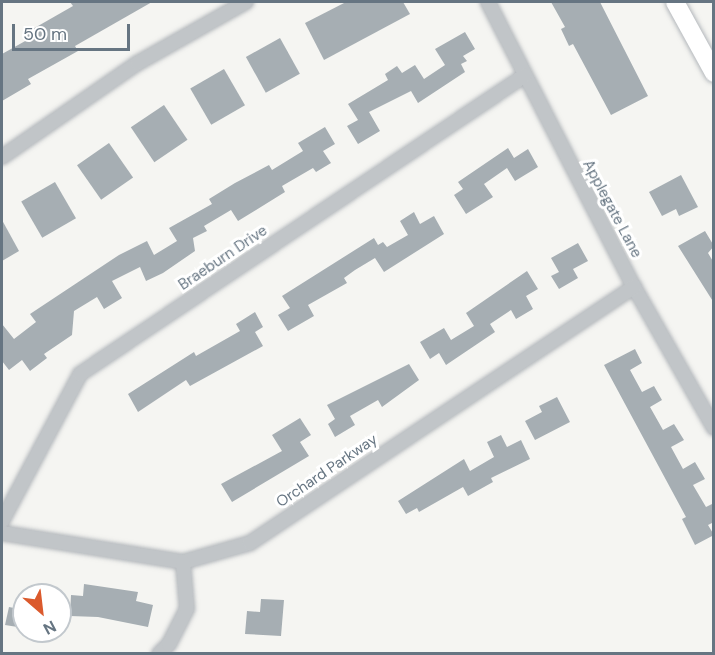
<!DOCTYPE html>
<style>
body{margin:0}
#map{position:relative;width:715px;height:655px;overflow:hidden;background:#f5f5f2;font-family:"DM Sans",sans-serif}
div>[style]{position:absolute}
.building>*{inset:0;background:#a6aeb3;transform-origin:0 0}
.roads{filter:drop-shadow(0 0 2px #b4b8bc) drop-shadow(0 0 2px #b4b8bc)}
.street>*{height:14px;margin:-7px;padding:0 7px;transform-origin:7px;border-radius:7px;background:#c1c5c8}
.secondary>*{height:18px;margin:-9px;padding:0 9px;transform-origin:9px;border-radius:9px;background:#fff}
span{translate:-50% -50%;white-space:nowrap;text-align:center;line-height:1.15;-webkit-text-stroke:6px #fff;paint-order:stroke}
.street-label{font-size:15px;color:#667582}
.frame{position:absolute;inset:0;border:3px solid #667582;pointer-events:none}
.north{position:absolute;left:12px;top:583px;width:60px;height:60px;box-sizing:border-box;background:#fff;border:2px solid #c2c8cd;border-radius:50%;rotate:152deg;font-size:16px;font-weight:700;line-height:24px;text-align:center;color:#667582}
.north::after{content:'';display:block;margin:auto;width:21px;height:27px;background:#db5a2d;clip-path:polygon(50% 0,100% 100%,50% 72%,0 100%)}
.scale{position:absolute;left:12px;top:24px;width:118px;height:27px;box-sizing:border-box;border:3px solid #667582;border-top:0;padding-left:8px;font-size:18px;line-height:21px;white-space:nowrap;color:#667582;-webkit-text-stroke:4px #fff;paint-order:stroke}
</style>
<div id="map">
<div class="building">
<div style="clip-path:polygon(70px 2px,152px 2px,75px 46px,78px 51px,28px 79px,31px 84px,2px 101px,2px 54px,27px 40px,24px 34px,73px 6px)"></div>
<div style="clip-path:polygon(346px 2px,403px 2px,410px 14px,324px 60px,305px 23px)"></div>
<div style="clip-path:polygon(551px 2px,600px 2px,648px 96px,611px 115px,573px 44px,569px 46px,561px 29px,565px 27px)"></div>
<div style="clip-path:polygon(465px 32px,475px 49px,463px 56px,467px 61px,461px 64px,465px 72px,418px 103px,411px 91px,369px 112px,380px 131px,358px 144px,347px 126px,358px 120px,348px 104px,388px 80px,385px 74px,397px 66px,402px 73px,415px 65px,424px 79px,445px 65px,435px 49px)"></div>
<div style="left:280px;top:38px;width:41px;height:39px;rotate:61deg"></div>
<div style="left:224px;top:69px;width:42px;height:39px;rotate:60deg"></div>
<div style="left:164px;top:105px;width:42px;height:40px;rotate:56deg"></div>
<div style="clip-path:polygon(325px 127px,335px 144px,323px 151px,331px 163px,316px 172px,313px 168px,282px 186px,285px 192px,238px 221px,231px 210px,204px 226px,207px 231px,193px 238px,195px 251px,163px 273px,146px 281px,140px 267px,112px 281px,122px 298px,104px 309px,97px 297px,74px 311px,72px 335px,44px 354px,47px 358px,30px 371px,22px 360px,9px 370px,2px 361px,2px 324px,14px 339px,36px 322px,30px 314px,119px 255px,147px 241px,154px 255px,177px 241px,169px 228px,212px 204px,209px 199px,235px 183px,269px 165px,272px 170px,303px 151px,298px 143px)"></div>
<div style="left:109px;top:143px;width:42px;height:39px;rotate:55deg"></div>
<div style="clip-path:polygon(508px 148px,514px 158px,528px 149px,538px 167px,515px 181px,507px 168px,484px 184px,493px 197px,466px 214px,454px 195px,463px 189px,458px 182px)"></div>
<div style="clip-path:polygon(681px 175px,698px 207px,679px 216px,676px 209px,662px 216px,649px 192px)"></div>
<div style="left:55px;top:182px;width:42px;height:39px;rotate:60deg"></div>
<div style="clip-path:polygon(414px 212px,420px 224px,434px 216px,444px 234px,384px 272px,375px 258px,355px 270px,344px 278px,347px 283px,308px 305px,314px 316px,288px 331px,278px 315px,290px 308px,282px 296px,374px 238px,378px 245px,383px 242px,387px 247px,408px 235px,400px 221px)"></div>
<div style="clip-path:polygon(2px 220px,19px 251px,2px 261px)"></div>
<div style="clip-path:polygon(705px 231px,714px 246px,708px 253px,714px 263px,714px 303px,678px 246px)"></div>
<div style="clip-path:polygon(578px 243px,588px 261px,573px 269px,578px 278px,559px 289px,551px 276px,559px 272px,551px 258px)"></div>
<div style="clip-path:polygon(527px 271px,538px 289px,526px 296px,533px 309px,516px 319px,511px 310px,490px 324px,495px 332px,446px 365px,439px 353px,430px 359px,420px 342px,444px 328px,451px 340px,474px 326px,466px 313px)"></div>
<div style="clip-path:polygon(255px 312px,263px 327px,255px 332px,263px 346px,190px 386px,186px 380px,138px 412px,128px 394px,194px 352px,196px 356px,240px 331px,236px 324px)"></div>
<div style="clip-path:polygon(635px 349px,642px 363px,630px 370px,642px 392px,654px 386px,662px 400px,650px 407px,663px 430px,674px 424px,684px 440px,671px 447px,683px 469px,695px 462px,705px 479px,693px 485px,706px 507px,714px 503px,714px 522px,708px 525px,714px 535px,695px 545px,682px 519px,686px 517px,604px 365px)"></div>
<div style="clip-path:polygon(409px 364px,419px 380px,382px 407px,378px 400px,350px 416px,355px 425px,335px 437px,328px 424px,335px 419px,327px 405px)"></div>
<div style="clip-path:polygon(557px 397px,570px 422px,535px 440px,525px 421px,542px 412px,539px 406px)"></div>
<div style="clip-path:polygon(300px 418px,311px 435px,300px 442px,309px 456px,232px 502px,221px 484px,282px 451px,272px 435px)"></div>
<div style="clip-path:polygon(501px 435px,507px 447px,521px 440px,530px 459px,491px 478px,493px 482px,468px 496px,463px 487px,419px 512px,417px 508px,406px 514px,398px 501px,464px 459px,470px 471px,494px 457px,487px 442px)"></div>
<div style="clip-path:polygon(84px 584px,138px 592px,136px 601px,153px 605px,148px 627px,98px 617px,70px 616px,71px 595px,83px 596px)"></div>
<div style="clip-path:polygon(261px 599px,284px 600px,281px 636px,245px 634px,247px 611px,260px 612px)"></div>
<div style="clip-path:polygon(9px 607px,24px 610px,24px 628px,5px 625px)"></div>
</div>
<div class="roads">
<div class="street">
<div style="left:488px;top:2px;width:320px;rotate:62.9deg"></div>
<div style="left:634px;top:287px;width:162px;rotate:60.4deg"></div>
<div style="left:2px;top:157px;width:165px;rotate:-34.7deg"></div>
<div style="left:138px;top:63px;width:124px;rotate:-29.5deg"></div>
<div style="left:2px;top:521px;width:166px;rotate:-62deg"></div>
<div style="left:80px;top:374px;width:535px;rotate:-33.87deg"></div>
<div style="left:2px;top:533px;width:183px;rotate:9.1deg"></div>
<div style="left:183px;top:562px;width:70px;rotate:-15.8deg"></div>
<div style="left:250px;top:543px;width:462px;rotate:-33.7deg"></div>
<div style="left:159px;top:654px;width:14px;rotate:-45deg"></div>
<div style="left:169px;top:644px;width:39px;rotate:-63deg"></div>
<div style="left:187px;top:609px;width:47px;rotate:-94.9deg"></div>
</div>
<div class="secondary">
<div style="left:675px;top:2px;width:81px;rotate:61.2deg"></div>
</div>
</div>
<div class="street-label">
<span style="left:612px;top:209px;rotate:62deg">Applegate Lane</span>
<span style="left:223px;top:258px;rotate:-34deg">Braeburn Drive</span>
<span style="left:327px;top:471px;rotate:-34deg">Orchard Parkway</span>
</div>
<div class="frame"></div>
<div class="north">N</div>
<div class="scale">50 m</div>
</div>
